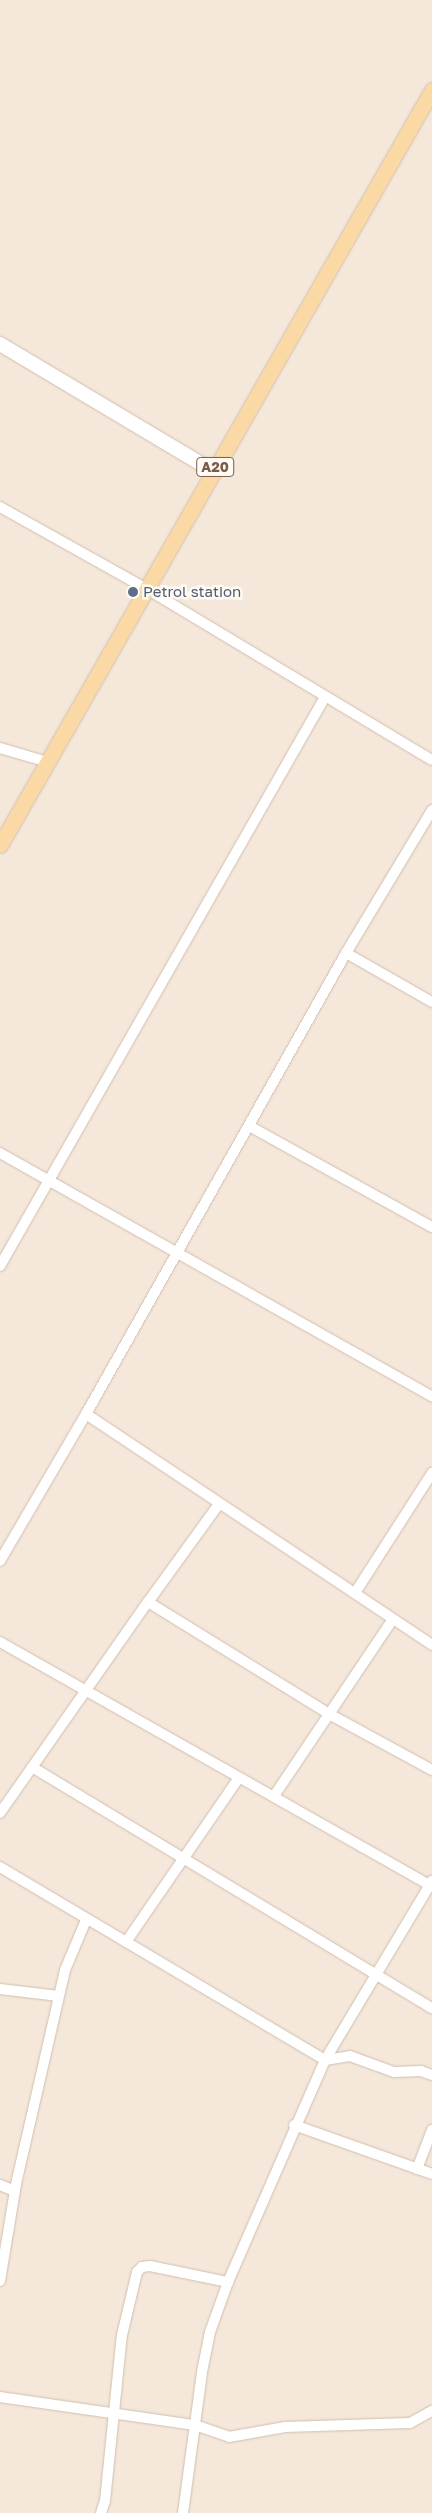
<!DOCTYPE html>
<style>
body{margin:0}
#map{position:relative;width:432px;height:2513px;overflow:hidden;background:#fdf6ec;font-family:"Golos Text",sans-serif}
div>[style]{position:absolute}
.residential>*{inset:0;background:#f5e8da;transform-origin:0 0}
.roads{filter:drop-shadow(0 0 1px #d1beb0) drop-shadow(0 0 1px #d1beb0)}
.street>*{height:10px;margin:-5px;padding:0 5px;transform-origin:5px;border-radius:5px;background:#fff}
.secondary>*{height:14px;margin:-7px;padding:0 7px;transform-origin:7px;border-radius:7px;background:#fff}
.primary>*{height:15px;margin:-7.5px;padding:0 7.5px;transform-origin:7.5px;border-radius:7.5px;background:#fbd9a5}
.dots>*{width:14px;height:14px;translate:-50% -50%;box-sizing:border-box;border:2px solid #fffaf3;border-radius:50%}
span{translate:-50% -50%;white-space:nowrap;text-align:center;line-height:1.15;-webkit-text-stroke:5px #fffaf3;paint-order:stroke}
.shield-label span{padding:1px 4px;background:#fffaf3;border:1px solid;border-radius:4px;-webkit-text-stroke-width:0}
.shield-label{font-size:14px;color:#7a5c4d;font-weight:700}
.service-label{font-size:15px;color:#4e5e75}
.left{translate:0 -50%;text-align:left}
</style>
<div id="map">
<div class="residential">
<div style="left:0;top:0;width:432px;height:2513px"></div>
</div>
<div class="roads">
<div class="street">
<div style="left:0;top:507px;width:168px;rotate:29.2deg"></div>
<div style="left:147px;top:589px;width:332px;rotate:31deg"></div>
<div style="left:0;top:748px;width:50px;rotate:16.3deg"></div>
<div style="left:432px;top:810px;width:167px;rotate:121deg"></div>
<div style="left:346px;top:953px;width:529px;rotate:119.42deg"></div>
<div style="left:86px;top:1414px;width:416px;rotate:33.7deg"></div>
<div style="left:346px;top:953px;width:99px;rotate:29.7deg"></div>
<div style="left:249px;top:1126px;width:209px;rotate:28.9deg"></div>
<div style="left:0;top:1153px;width:496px;rotate:29.4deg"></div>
<div style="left:0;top:1266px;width:655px;rotate:-60.27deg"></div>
<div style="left:219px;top:1504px;width:121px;rotate:125.9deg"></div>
<div style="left:148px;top:1602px;width:213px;rotate:31.7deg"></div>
<div style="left:329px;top:1714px;width:117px;rotate:28.5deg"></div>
<div style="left:0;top:1561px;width:170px;rotate:-59.7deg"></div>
<div style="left:355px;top:1593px;width:143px;rotate:-57.3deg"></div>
<div style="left:0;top:1642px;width:496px;rotate:29.5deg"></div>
<div style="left:32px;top:1767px;width:467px;rotate:31.1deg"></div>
<div style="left:274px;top:1796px;width:213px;rotate:-56.1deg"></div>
<div style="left:0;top:1813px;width:258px;rotate:-55deg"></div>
<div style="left:0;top:1867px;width:378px;rotate:30.7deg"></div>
<div style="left:325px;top:2060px;width:25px;rotate:-9deg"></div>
<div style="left:350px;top:2056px;width:47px;rotate:20deg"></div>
<div style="left:394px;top:2072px;width:27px;rotate:-2deg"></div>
<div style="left:421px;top:2071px;width:12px;rotate:20deg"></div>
<div style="left:126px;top:1942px;width:198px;rotate:-55.5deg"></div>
<div style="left:0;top:1989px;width:59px;rotate:6.8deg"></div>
<div style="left:294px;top:2125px;width:146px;rotate:19.5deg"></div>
<div style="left:417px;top:2169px;width:42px;rotate:-69deg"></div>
<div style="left:0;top:2185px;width:16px;rotate:22deg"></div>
<div style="left:0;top:2281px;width:98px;rotate:-80.6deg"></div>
<div style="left:16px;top:2184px;width:220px;rotate:-77.1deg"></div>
<div style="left:65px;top:1970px;width:54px;rotate:-67.2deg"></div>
<div style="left:0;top:2397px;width:197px;rotate:8.2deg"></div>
<div style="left:195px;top:2425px;width:36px;rotate:19deg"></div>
<div style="left:229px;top:2437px;width:57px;rotate:-10.1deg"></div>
<div style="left:285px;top:2427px;width:125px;rotate:-1.8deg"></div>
<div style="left:410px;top:2423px;width:25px;rotate:-29deg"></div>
<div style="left:101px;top:2513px;width:13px;rotate:-72deg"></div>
<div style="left:105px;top:2501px;width:167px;rotate:-84.2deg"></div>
<div style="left:122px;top:2335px;width:65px;rotate:-76.6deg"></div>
<div style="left:137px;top:2272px;width:7px;rotate:-45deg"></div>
<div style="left:142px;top:2267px;width:8px;rotate:-7deg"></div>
<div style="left:150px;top:2266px;width:80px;rotate:11.6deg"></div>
<div style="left:183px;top:2513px;width:142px;rotate:-82.3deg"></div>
<div style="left:202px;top:2372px;width:41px;rotate:-78.7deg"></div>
<div style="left:210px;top:2332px;width:53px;rotate:-70.2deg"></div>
<div style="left:228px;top:2282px;width:242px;rotate:-66.4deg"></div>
<div style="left:325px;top:2060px;width:209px;rotate:-59.1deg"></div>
</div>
<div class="secondary">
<div style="left:0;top:344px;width:248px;rotate:30.8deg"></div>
</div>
<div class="primary">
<div style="left:0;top:845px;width:870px;rotate:-60.22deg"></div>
</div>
</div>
<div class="dots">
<div style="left:133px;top:592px;background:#5c6f8a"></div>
</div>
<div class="shield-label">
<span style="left:215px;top:467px">A20</span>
</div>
<div class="service-label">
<span class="left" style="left:143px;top:592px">Petrol station</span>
</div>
</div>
